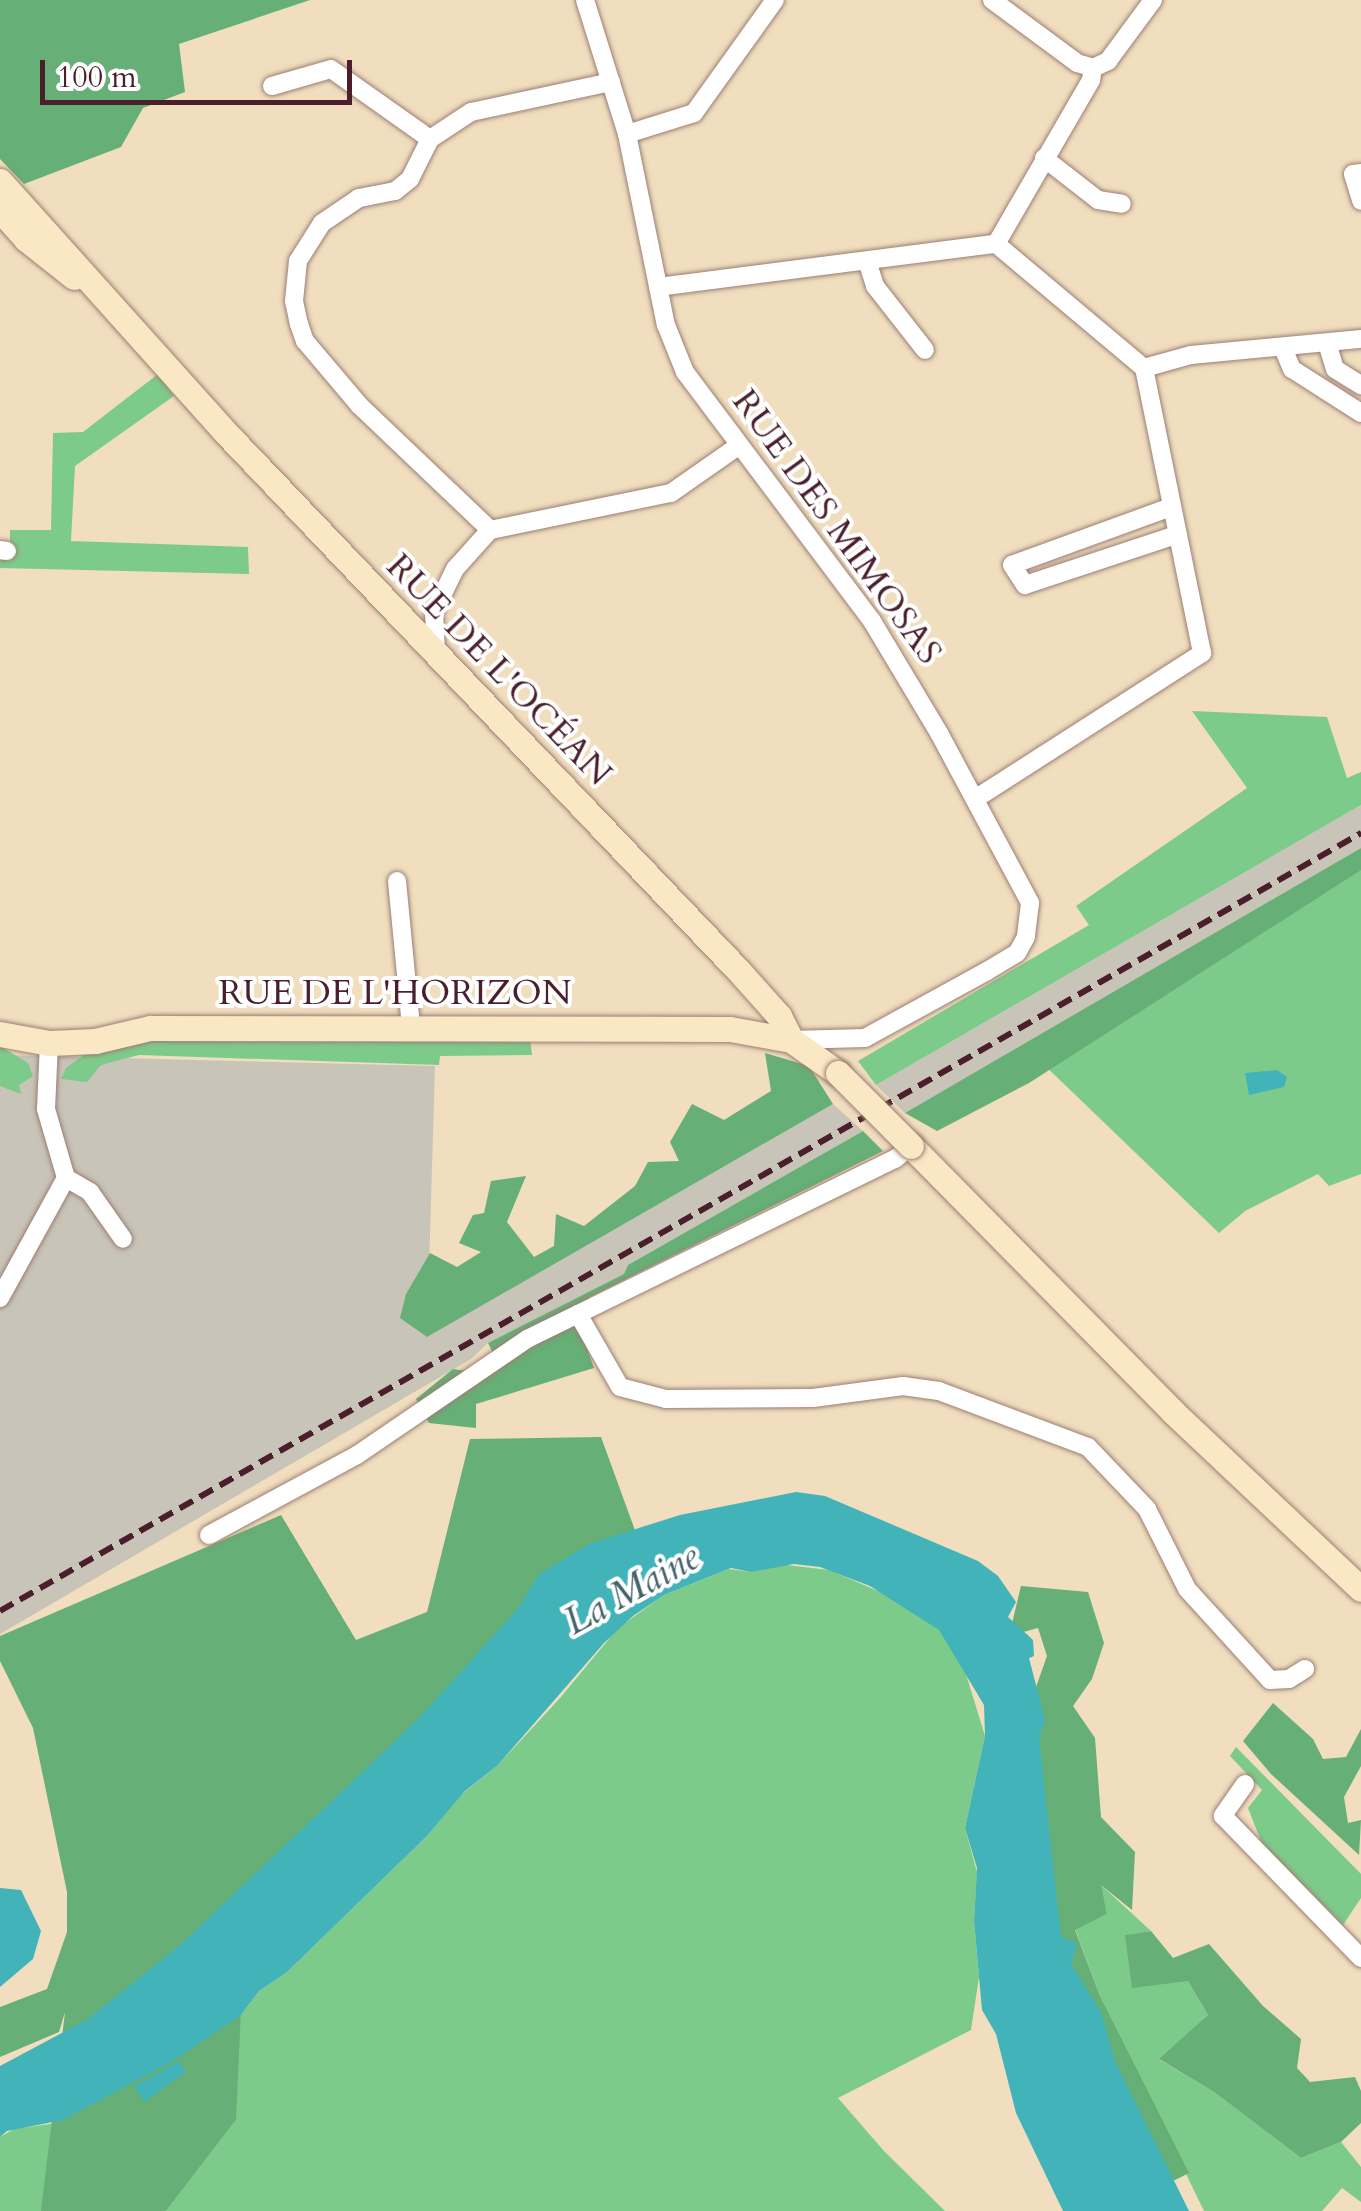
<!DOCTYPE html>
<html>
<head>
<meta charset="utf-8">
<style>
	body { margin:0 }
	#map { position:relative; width:1361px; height:2211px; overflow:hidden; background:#f0debe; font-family:Cardo,serif }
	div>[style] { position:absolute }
	.industrial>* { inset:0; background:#c8c4b8 }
	.green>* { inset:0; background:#7dcb8a }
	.forest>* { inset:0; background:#66af76 }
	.water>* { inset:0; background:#42b3b9 }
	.roads { filter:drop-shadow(0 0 2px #9d7e74) drop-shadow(0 0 2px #9d7e74) }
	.street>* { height:18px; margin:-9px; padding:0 9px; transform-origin:9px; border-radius:9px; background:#fff }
	.secondary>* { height:25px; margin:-12.5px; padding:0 12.5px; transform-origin:12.5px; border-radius:12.5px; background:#fae7c3 }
	.rail>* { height:6px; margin-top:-3px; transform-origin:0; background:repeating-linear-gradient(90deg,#4a1f2b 0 15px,transparent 0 23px) }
	.bridges { filter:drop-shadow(0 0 2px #9d7e74) drop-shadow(0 0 2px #9d7e74) }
	.secondary-bridge>* { height:25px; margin:-12.5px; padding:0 12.5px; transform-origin:12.5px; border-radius:12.5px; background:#fae7c3 }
	span { translate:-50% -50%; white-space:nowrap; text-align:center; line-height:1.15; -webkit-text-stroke:8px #fff; paint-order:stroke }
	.street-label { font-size:35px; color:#4a1f2b }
	.water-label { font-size:38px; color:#46626b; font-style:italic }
	.scale { position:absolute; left:40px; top:60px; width:312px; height:45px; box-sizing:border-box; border:5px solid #4a1f2b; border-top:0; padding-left:12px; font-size:30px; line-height:35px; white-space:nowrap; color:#4a1f2b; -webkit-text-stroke:8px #fff; paint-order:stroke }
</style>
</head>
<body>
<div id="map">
	<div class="industrial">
		<div style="clip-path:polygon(1361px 805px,1361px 848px,1138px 979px,905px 1113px,876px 1085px)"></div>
		<div style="clip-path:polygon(0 1055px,435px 1066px,427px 1336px,833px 1104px,863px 1131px,628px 1265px,624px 1274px,488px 1343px,471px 1359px,0 1634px)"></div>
	</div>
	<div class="green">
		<div style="clip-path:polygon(158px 374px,174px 396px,75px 466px,71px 541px,248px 547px,249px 574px,0 568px,0 560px,10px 560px,10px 530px,51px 530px,53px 433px,83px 432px)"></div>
		<div style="clip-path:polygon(1192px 711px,1327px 717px,1347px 778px,1361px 772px,1361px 805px,876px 1085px,858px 1061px,1089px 925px,1076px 906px,1247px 788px)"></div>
		<div style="clip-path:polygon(1361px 860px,1361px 1174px,1329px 1186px,1318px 1174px,1245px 1211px,1219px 1233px,1038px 1059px)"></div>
		<div style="clip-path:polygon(140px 1039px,530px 1039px,532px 1055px,440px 1056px,439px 1065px,139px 1055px,101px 1065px,87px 1082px,61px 1079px,66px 1068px,86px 1053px)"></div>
		<div style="clip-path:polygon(0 1046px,28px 1063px,33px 1076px,19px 1085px,21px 1094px,0 1086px)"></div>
		<div style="clip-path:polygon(778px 1564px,829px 1570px,892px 1597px,942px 1632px,965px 1671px,985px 1736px,965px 1828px,977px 1872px,974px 1921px,979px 1977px,971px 2030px,838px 2098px,884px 2151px,945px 2211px,166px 2211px,236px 2120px,179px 2061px,241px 2015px,259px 1991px,286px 1973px,427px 1836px,461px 1795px,498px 1765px,560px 1698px,618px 1628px,664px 1595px,729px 1569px,751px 1572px)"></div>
		<div style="clip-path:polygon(1236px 1747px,1361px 1874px,1361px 1898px,1343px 1925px,1262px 1844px,1248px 1808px,1262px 1790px,1230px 1756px)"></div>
		<div style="clip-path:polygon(1100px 1884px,1151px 1931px,1126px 1935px,1188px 1981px,1208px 2015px,1160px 2060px,1214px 2092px,1301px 2158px,1341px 2142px,1361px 2167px,1361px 2202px,1342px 2188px,1322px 2211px,1204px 2211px,1100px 1996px,1075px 1929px,1107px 1914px)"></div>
		<div style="clip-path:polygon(57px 2123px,44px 2211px,0 2211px,0 2137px,14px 2129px)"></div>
	</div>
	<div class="forest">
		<div style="clip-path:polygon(0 0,310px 0,179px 44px,185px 92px,143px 108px,121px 147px,24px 184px,0 159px)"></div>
		<div style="clip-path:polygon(1361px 848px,1361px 870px,1029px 1083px,937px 1131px,905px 1113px)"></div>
		<div style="clip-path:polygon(765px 1053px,809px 1066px,833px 1104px,427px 1337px,400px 1318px,406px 1294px,430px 1253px,457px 1267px,481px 1252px,459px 1243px,473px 1215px,484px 1213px,491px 1181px,526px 1176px,507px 1222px,534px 1257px,554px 1246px,556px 1214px,584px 1226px,635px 1186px,648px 1162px,679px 1161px,670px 1142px,692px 1104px,724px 1120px,771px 1091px)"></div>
		<div style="clip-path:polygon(863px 1131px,883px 1151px,590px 1297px,577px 1321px,594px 1368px,476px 1404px,476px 1428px,429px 1423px,416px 1399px,453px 1369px,487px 1374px,499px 1365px,488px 1343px,624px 1274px,628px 1265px)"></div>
		<div style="clip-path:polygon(601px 1437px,640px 1544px,245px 1921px,236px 2120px,166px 2211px,41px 2211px,65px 2012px,59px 2032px,0 2057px,0 2007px,47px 1989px,67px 1932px,67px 1892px,33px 1728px,0 1661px,0 1636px,281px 1515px,356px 1640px,427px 1612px,470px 1439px)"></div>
		<div style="clip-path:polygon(1021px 1586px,1088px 1592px,1104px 1643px,1092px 1679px,1073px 1706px,1095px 1738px,1101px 1817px,1135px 1852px,1132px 1910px,1101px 1885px,1107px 1914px,1075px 1930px,1100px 1996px,1189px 2173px,1157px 2189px,1050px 1961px,1030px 1704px,1047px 1656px,1038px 1628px,1009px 1636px)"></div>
		<div style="clip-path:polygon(1273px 1703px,1313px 1739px,1323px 1759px,1346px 1757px,1361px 1729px,1361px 1766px,1344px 1797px,1348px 1823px,1361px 1820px,1359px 1855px,1271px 1774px,1243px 1741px)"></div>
		<div style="clip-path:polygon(1151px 1931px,1173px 1958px,1209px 1944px,1263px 2006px,1301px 2039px,1297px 2068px,1310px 2082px,1355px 2077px,1361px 2091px,1361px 2123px,1341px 2142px,1301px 2158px,1214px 2092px,1159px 2059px,1208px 2015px,1188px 1981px,1132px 1988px,1125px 1935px)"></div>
	</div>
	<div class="water">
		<div style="clip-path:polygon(1277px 1070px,1287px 1077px,1284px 1087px,1249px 1095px,1245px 1073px)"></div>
		<div style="clip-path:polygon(796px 1492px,825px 1496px,978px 1561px,998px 1576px,1016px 1602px,1008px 1617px,1033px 1640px,1034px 1656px,1029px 1658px,1045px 1720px,1039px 1737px,1061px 1937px,1077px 1943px,1071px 1964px,1101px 2012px,1115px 2061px,1189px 2211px,1063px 2211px,1016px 2113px,996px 2034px,982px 2010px,974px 1921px,977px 1868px,965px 1828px,985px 1736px,984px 1705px,939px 1630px,870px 1586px,820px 1567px,794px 1564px,751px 1572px,731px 1568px,664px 1595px,633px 1616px,604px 1643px,498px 1765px,464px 1792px,427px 1836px,286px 1973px,259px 1991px,241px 2015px,173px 2061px,63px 2120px,7px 2131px,0 2137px,0 2066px,88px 2019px,180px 1945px,417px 1720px,519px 1607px,539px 1574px,589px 1544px,623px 1533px,680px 1515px)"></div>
		<div style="clip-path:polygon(0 1888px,21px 1890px,41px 1931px,33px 1959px,0 1987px)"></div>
		<div style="clip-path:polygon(179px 2061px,186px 2072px,144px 2102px,134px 2086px)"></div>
	</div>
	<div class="roads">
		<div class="street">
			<div style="left:585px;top:0;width:140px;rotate:72.6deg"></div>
			<div style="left:627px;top:134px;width:195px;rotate:78.5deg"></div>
			<div style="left:666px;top:325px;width:51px;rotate:68deg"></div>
			<div style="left:685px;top:372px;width:311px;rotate:53.1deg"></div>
			<div style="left:872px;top:621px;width:131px;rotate:59.1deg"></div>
			<div style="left:939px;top:733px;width:193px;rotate:61.8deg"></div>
			<div style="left:1030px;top:903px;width:34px;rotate:97deg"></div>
			<div style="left:1026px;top:937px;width:18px;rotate:119deg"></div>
			<div style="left:1017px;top:953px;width:35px;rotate:149deg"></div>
			<div style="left:987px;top:971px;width:139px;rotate:151.2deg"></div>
			<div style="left:865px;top:1038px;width:74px;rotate:178.5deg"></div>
			<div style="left:992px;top:0;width:106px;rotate:36.5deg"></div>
			<div style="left:1077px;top:63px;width:17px;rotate:17deg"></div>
			<div style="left:1093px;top:68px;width:17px;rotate:-25deg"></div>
			<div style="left:1108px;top:61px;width:76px;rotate:-53.6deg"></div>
			<div style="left:611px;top:82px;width:143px;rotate:167.9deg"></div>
			<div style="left:471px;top:112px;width:49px;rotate:146.6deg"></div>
			<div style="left:430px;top:139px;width:45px;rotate:116.6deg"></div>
			<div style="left:410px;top:179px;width:19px;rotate:141deg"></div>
			<div style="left:395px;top:191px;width:37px;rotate:169deg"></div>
			<div style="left:359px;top:198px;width:45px;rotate:146deg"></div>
			<div style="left:322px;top:223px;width:45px;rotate:122.3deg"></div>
			<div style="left:298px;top:261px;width:40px;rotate:95.7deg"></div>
			<div style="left:294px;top:301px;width:24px;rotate:78deg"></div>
			<div style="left:299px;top:324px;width:18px;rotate:71deg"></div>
			<div style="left:305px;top:341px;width:85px;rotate:49.8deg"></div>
			<div style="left:360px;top:406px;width:180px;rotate:43.6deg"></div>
			<div style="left:490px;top:530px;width:185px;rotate:-11.6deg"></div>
			<div style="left:671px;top:493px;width:82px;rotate:-35deg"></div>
			<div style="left:272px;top:86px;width:61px;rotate:-16.1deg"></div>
			<div style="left:331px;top:69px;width:121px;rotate:35.3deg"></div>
			<div style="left:627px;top:134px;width:70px;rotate:-17.4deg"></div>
			<div style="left:694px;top:113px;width:139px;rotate:-54.4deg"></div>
			<div style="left:1044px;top:158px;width:68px;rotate:37.9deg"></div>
			<div style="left:1098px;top:200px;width:24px;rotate:9deg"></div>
			<div style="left:1361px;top:173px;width:8px;rotate:173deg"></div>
			<div style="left:1353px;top:174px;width:28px;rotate:73deg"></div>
			<div style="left:996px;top:244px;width:190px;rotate:-59.9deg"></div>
			<div style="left:1091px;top:80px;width:12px;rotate:-81deg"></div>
			<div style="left:867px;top:261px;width:26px;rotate:72deg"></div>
			<div style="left:875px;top:286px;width:81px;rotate:52deg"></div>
			<div style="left:658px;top:287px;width:341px;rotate:-7.3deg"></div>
			<div style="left:1327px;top:343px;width:27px;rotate:73deg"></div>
			<div style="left:1335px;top:369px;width:31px;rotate:32deg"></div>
			<div style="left:1283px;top:348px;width:23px;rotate:67deg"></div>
			<div style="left:1292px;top:369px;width:82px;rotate:32.5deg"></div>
			<div style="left:1144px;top:368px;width:49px;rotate:-15.5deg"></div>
			<div style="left:1191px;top:355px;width:171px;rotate:-5.4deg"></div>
			<div style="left:1171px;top:507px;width:169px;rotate:160deg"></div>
			<div style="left:1012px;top:565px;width:24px;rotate:57deg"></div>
			<div style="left:1025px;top:585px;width:159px;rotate:-18.3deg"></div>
			<div style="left:0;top:550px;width:7px;rotate:8deg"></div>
			<div style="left:436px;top:654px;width:42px;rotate:-92.7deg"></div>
			<div style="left:434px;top:612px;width:48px;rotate:-64deg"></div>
			<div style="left:455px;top:569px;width:52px;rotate:-48.1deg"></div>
			<div style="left:975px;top:799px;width:270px;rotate:-32.7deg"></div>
			<div style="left:1202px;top:653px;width:291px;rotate:-101.5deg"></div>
			<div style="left:1144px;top:368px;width:193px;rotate:-140deg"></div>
			<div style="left:397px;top:881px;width:147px;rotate:84.5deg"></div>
			<div style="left:66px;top:1178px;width:28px;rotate:30deg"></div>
			<div style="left:90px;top:1192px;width:57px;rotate:54.9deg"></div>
			<div style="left:0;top:1298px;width:137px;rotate:-61.2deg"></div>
			<div style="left:66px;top:1178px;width:72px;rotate:-106.2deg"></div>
			<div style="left:46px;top:1109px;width:66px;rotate:-87.4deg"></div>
			<div style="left:578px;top:1314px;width:84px;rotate:60.1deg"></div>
			<div style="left:620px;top:1387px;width:48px;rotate:14.6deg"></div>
			<div style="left:666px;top:1399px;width:147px;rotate:-0.4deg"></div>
			<div style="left:813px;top:1398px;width:91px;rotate:-7.6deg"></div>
			<div style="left:903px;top:1386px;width:36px;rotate:8deg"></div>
			<div style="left:939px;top:1391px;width:159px;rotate:20.6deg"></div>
			<div style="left:1088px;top:1447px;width:86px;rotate:46.4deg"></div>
			<div style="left:1147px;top:1509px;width:89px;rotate:63.4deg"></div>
			<div style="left:1187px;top:1589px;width:123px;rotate:47.6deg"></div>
			<div style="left:1270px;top:1680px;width:19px;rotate:-3deg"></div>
			<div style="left:1289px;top:1679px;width:19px;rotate:-32deg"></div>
			<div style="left:209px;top:1535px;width:168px;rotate:-28.4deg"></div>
			<div style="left:357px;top:1455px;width:206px;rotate:-34.3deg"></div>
			<div style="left:527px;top:1339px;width:410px;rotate:-26.1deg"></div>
			<div style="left:895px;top:1159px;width:21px;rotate:-39deg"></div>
			<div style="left:1245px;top:1784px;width:39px;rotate:125deg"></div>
			<div style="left:1223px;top:1816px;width:198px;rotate:45.8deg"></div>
		</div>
		<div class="secondary">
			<div style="left:0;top:181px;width:338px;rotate:48.1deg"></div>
			<div style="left:226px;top:433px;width:742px;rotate:46.37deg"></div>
			<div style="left:738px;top:970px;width:62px;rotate:48.3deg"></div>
			<div style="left:779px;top:1016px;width:27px;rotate:63deg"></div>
			<div style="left:791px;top:1040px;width:57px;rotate:35.1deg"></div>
			<div style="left:0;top:210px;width:39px;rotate:48deg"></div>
			<div style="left:26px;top:239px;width:61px;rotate:38.4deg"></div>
			<div style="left:0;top:1034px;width:50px;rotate:10.4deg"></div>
			<div style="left:49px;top:1043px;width:46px;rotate:-2.5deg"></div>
			<div style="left:95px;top:1041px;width:57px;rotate:-13.3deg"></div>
			<div style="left:150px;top:1028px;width:580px;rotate:0.1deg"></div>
			<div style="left:730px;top:1029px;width:62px;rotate:10.2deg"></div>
			<div style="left:911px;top:1146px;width:373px;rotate:45.4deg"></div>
			<div style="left:1173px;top:1412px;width:258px;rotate:43.3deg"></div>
		</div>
	</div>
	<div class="rail">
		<div style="left:0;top:1611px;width:1568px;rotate:-29.75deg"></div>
	</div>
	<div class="bridges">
		<div class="secondary-bridge">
			<div style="left:838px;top:1073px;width:103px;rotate:45deg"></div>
		</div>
	</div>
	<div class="street-label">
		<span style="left:837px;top:527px;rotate:54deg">RUE DES MIMOSAS</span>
		<span style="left:499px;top:670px;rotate:46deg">RUE DE L'OCÉAN</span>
		<span style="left:395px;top:993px">RUE DE L'HORIZON</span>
	</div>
	<div class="water-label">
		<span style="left:632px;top:1590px;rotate:-29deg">La Maine</span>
	</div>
	<div class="scale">100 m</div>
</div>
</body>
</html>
